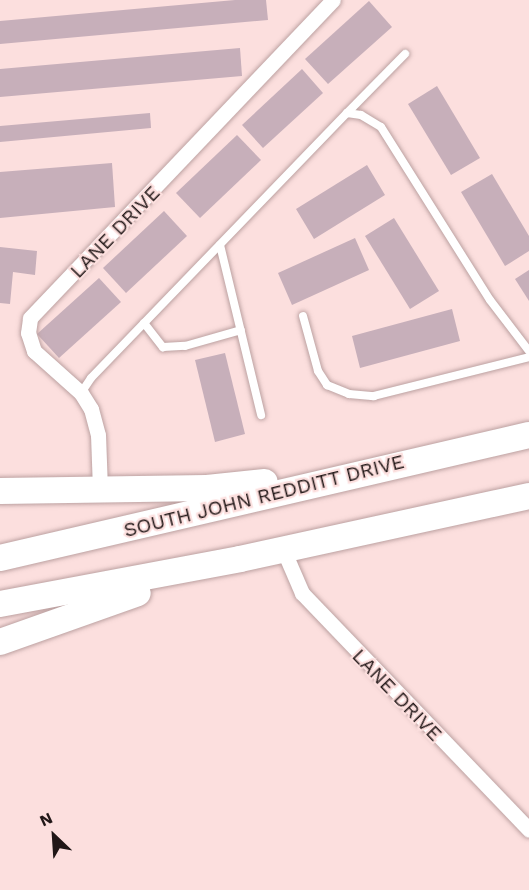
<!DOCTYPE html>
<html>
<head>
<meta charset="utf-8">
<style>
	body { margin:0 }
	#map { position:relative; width:529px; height:890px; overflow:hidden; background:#fcdfde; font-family:"Work Sans",sans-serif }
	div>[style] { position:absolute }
	.building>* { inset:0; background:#c7afba }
	.roads { filter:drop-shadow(0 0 2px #bca1a1) drop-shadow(0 0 2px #bca1a1) }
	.service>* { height:8px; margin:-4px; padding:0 4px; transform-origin:4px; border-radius:4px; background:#fff }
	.minor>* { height:15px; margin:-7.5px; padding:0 7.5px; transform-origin:7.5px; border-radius:7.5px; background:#fff }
	.trunk>* { height:26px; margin:-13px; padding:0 13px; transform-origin:13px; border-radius:13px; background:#fff }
	span { translate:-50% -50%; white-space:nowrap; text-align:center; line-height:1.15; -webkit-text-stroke:4.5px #fcdfde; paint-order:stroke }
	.street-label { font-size:20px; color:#211717 }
	.north { position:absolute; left:24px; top:806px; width:60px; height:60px; -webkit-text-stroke:4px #fcdfde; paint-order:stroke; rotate:335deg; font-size:16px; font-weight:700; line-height:24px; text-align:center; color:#211717 }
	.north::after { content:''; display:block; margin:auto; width:21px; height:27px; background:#211717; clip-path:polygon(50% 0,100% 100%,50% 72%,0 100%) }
</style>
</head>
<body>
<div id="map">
	<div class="building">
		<div style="clip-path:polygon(235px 0,266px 0,268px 20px,0 44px,0 21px)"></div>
		<div style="clip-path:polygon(369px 1px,392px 27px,328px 84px,305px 59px)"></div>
		<div style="clip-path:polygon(240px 48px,242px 76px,0 97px,0 69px)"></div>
		<div style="clip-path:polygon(302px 69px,323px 93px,263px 148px,242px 125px)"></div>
		<div style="clip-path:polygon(437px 86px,480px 158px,451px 175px,408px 104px)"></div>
		<div style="clip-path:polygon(150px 113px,151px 128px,0 142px,0 126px)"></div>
		<div style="clip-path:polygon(237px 135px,261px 160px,200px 218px,176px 193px)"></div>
		<div style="clip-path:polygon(112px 163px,115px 207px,0 218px,0 172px)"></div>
		<div style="clip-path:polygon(367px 165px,385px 195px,314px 239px,296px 209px)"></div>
		<div style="clip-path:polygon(492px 174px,529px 236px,529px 251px,505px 266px,461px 192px)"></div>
		<div style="clip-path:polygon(164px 211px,187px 236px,126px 293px,103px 268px)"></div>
		<div style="clip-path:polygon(394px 218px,439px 291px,410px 309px,365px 236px)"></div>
		<div style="clip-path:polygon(355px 238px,369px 270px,292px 305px,278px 273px)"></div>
		<div style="clip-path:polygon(0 247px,37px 251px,35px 275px,13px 272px,10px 304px,0 303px)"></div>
		<div style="clip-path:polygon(529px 270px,529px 301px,515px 279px)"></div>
		<div style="clip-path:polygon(99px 278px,121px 302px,59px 358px,37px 334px)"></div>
		<div style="clip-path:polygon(452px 309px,460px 341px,360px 368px,352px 336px)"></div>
		<div style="clip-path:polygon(225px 353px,245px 434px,215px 442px,195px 360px)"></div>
	</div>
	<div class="roads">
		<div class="service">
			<div style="left:347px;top:113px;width:83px;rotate:-45.5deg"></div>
			<div style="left:220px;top:245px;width:175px;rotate:76.4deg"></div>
			<div style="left:303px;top:316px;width:57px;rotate:74.7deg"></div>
			<div style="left:318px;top:371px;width:17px;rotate:57deg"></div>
			<div style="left:327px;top:385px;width:24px;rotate:22deg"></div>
			<div style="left:349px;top:394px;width:25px;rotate:5deg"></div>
			<div style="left:374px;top:396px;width:160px;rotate:-14.1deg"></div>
			<div style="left:144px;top:323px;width:31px;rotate:52deg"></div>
			<div style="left:163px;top:347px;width:22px;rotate:-3deg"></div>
			<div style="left:185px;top:346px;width:58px;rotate:-15.9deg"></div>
			<div style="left:81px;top:393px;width:18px;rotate:-56deg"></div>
			<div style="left:91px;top:378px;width:368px;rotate:-46deg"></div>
			<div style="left:347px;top:113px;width:14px;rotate:8deg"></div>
			<div style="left:361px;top:115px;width:23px;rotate:31deg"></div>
			<div style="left:381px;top:127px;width:204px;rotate:57.8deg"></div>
			<div style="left:490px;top:300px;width:64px;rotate:52.6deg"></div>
		</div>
		<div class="minor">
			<div style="left:100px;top:489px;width:54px;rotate:-92.1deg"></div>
			<div style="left:98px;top:435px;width:27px;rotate:-105deg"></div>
			<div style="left:91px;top:409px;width:19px;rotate:-122deg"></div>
			<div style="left:81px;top:393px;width:63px;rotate:-138.2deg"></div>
			<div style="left:34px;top:351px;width:19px;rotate:-108deg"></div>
			<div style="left:28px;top:333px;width:15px;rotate:-82deg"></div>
			<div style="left:30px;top:318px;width:439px;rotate:-46.4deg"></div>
			<div style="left:283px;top:549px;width:48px;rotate:66.6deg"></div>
			<div style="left:302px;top:593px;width:328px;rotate:46.2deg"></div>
		</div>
		<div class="trunk">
			<div style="left:0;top:491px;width:207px;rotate:-0.8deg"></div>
			<div style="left:207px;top:488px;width:58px;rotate:-5.9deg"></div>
			<div style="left:0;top:558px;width:543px;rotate:-13.09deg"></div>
			<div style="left:0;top:604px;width:244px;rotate:-10.6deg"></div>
			<div style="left:240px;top:559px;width:296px;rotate:-12.3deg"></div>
			<div style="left:0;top:642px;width:146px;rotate:-19.5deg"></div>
		</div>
	</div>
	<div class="street-label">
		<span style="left:115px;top:232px;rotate:-46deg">LANE DRIVE</span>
		<span style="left:264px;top:496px;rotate:-14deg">SOUTH JOHN REDDITT DRIVE</span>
		<span style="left:397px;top:695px;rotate:46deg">LANE DRIVE</span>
	</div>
	<div class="north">N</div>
</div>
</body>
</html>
